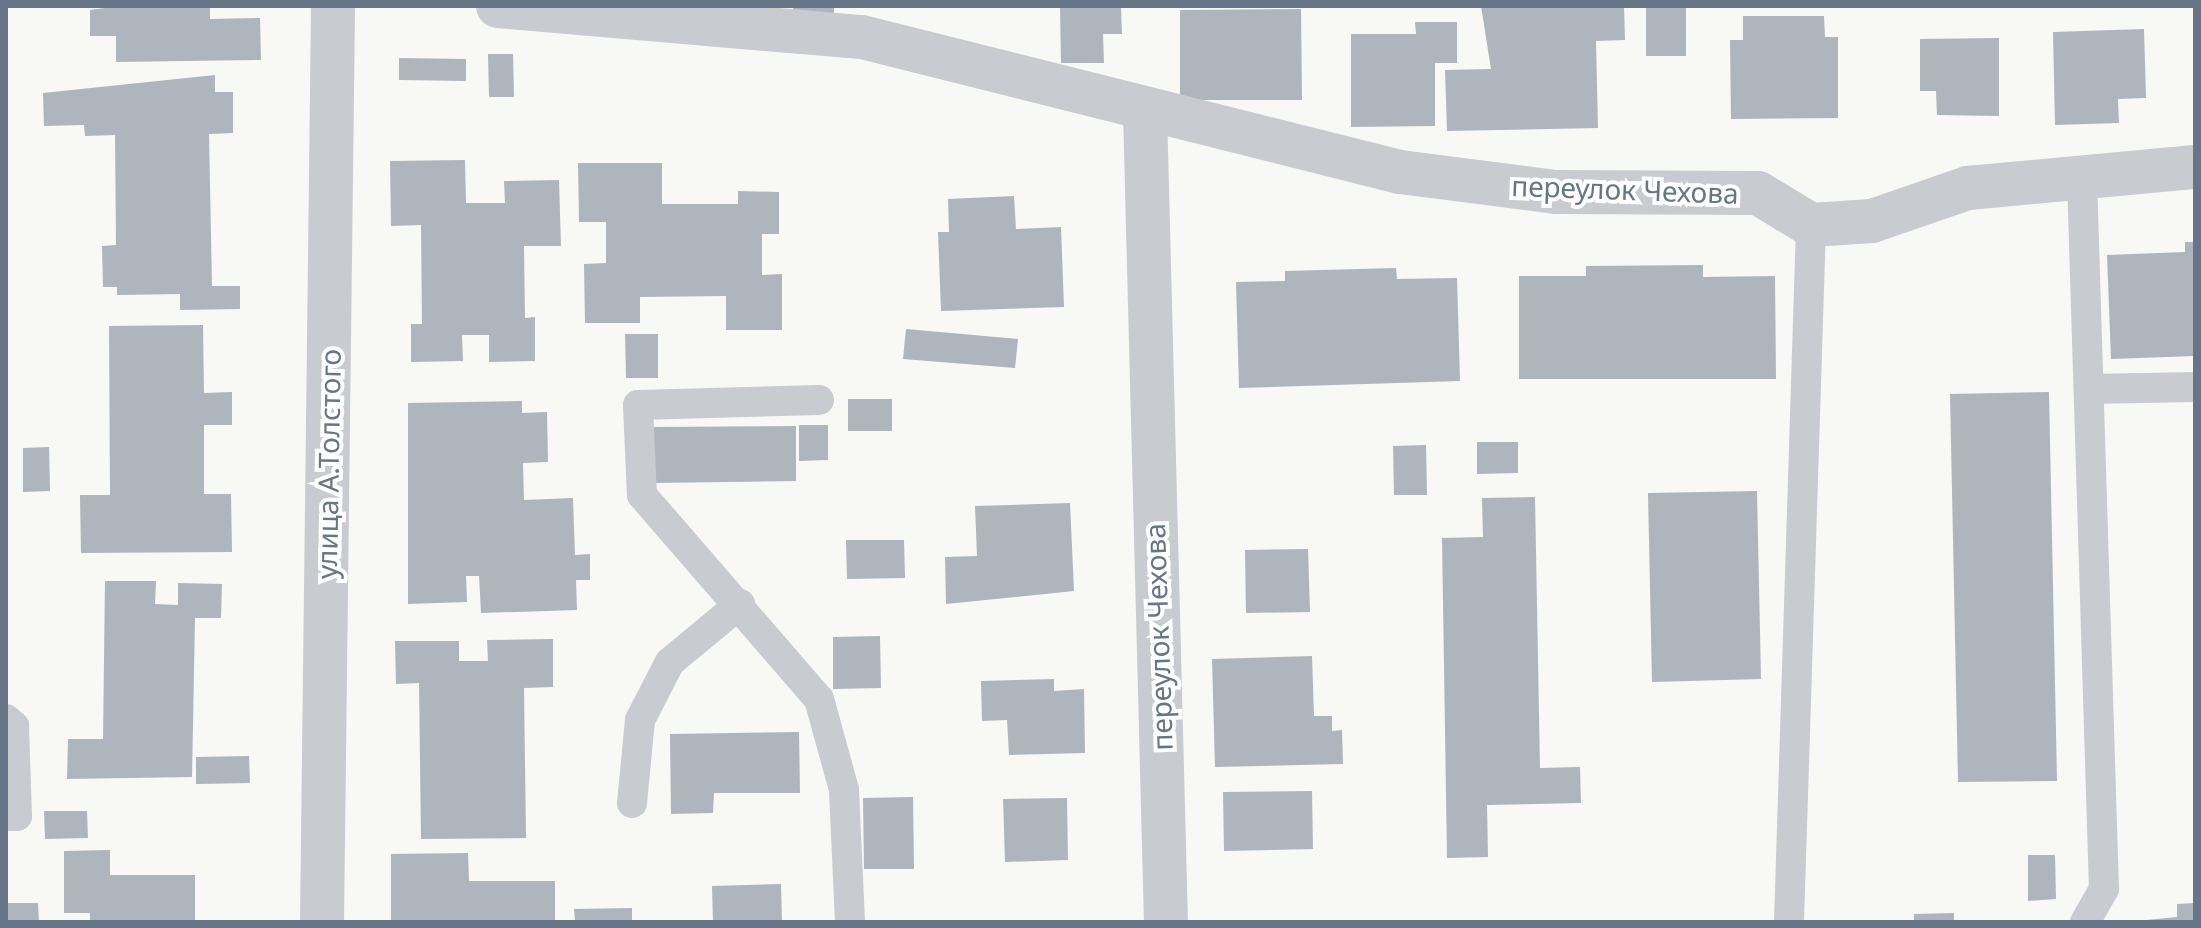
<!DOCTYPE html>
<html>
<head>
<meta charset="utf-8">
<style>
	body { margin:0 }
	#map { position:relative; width:2201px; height:928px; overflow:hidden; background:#f8f8f5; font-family:"Noto Sans",sans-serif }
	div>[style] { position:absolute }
	.building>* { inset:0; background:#aeb5bc }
	.lane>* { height:30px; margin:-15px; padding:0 15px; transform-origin:15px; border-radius:15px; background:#c8cbcf }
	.street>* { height:44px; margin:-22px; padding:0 22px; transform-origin:22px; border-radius:22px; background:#c8cbcf }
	span { translate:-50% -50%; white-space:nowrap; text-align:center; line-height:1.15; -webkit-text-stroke:8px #fff; paint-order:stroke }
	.street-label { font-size:28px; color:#667587 }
	.frame { position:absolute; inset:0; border:8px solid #667587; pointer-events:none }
</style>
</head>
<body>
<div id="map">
	<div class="building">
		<div style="clip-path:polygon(119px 6px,210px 6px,210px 19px,260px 18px,261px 60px,116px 62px,116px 36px,90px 36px,90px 10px)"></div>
		<div style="clip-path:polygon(793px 6px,834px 6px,834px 19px,793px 20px)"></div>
		<div style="clip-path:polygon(1060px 6px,1121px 8px,1122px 34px,1103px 34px,1104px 63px,1061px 63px)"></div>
		<div style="clip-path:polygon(1481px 6px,1624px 6px,1625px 40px,1596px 41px,1598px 128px,1447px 131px,1445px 70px,1491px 69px)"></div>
		<div style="clip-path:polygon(1646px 6px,1686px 6px,1686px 56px,1646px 56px)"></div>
		<div style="clip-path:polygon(1301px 9px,1302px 100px,1180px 100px,1180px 10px)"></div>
		<div style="clip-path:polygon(1743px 16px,1824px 16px,1825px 37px,1838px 37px,1838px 118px,1731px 119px,1730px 40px,1743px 40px)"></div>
		<div style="clip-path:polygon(1415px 22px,1457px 22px,1457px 63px,1435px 63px,1435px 126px,1351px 127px,1351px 34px,1416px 34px)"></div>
		<div style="clip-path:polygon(2144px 29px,2146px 98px,2118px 99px,2119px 123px,2055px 125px,2053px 32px)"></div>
		<div style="clip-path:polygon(1999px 38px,1999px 116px,1937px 115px,1936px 91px,1920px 91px,1920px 39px)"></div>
		<div style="clip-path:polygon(488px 54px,513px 54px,514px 97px,489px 97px)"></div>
		<div style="clip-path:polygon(399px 58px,466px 59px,466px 81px,399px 80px)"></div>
		<div style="clip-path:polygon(215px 75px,215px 92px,233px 92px,233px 133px,209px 134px,212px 286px,240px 286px,240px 309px,180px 310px,180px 294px,117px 295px,117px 287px,103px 287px,102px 246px,116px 245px,115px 135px,85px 136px,84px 125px,44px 126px,43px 93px)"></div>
		<div style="clip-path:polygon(465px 160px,466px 203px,505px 203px,504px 181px,559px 180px,561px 246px,524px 246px,525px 318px,535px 317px,535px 361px,489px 362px,489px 335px,462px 335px,463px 361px,411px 362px,411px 324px,422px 324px,421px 225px,391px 226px,390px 161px)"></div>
		<div style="clip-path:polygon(578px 163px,662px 163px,662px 204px,738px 204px,738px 191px,779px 192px,779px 234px,762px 234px,762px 275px,782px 274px,782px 330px,726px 330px,726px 296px,640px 297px,640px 323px,585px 323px,584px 264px,606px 263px,606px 222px,579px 222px)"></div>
		<div style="clip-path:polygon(1014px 196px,1016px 229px,1061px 227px,1064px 307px,941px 311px,938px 232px,949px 232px,948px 199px)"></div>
		<div style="clip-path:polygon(2185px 242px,2195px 242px,2195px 356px,2111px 359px,2107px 255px,2185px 252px)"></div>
		<div style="clip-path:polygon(1703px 265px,1703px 277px,1775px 276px,1776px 379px,1519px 379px,1519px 276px,1586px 276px,1586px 266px)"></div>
		<div style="clip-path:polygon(1396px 268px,1397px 279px,1457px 278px,1460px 381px,1239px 388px,1236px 282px,1285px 281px,1285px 271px)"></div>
		<div style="clip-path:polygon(203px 325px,204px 393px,232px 392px,232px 425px,204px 425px,204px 494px,231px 494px,232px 552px,81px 553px,80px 495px,110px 495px,109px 326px)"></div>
		<div style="clip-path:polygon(906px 329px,1018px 339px,1015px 368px,903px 359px)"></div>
		<div style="clip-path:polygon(625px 334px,658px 334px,658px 378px,626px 378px)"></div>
		<div style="clip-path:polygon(2049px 392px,2057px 781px,1958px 782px,1950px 394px)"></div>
		<div style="clip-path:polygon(848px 399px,892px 399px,892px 431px,848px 431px)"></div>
		<div style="clip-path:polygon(522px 401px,522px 413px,547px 412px,548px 462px,523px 463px,524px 500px,573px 498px,575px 555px,590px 554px,590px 580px,576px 580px,577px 610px,481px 613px,479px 576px,466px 576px,467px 602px,408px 604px,408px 403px)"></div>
		<div style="clip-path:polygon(799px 425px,828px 425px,828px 460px,799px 461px)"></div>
		<div style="clip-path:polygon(796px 426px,796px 481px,650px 483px,650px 427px)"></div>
		<div style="clip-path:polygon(1477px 442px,1518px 442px,1518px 473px,1477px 474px)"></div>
		<div style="clip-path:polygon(1426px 445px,1427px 495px,1394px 495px,1393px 446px)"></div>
		<div style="clip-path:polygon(49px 447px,50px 491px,23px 492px,23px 448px)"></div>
		<div style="clip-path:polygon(1757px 491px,1761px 679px,1652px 682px,1648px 493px)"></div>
		<div style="clip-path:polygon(1535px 497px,1540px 768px,1580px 767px,1581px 803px,1487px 805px,1488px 857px,1447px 858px,1442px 538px,1483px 537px,1482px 498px)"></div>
		<div style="clip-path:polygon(1070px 503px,1074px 591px,946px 604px,945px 557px,977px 556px,975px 506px)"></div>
		<div style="clip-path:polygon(846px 540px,904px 540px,905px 578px,847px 579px)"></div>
		<div style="clip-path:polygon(1308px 549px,1310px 612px,1246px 613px,1245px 550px)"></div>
		<div style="clip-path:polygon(105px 581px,156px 581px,155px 604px,178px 605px,178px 583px,222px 584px,221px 618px,195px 618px,192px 777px,67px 779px,68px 739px,103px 739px)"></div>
		<div style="clip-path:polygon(880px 636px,881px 688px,833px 689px,833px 637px)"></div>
		<div style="clip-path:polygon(553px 639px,553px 687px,524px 688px,526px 838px,421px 839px,419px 683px,396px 684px,395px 641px,459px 641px,459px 661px,488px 661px,487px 640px)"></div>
		<div style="clip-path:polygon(1312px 656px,1314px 716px,1332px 716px,1332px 731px,1342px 730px,1343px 764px,1215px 767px,1212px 659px)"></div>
		<div style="clip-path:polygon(1054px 679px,1054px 691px,1084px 689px,1085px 753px,1009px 755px,1007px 720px,982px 721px,981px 681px)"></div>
		<div style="clip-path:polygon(799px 732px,800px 793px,714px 793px,713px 813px,671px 814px,670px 734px)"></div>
		<div style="clip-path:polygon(249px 756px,250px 783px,196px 784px,196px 757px)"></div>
		<div style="clip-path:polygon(1312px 791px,1313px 849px,1224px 851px,1223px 792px)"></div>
		<div style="clip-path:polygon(913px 797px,914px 869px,864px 869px,863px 798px)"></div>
		<div style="clip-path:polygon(1067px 798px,1068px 860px,1005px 862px,1003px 799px)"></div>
		<div style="clip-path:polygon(44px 811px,87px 811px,88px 838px,45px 839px)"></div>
		<div style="clip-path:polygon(110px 850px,110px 875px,195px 875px,195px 922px,90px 922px,90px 913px,64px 913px,64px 851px)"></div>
		<div style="clip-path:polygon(468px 853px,469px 881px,555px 881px,555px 922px,391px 922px,391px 854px)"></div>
		<div style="clip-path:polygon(2028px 855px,2055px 855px,2056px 899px,2028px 901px)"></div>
		<div style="clip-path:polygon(781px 884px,782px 922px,713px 922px,712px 886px)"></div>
		<div style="clip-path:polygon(6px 903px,38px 903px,39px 922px,6px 922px)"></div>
		<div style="clip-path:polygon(2195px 903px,2195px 922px,2126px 922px,2177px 917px,2177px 904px)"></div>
		<div style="clip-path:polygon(632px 908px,632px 922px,575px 922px,574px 909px)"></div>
		<div style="clip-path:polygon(1954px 913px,1954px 922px,1914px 922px,1914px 914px)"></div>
	</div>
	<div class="lane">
		<div style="left:2082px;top:178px;width:711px;rotate:88.23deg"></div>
		<div style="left:2104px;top:889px;width:38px;rotate:120deg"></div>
		<div style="left:2089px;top:389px;width:106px;rotate:-1.1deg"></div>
		<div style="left:819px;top:400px;width:181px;rotate:178.4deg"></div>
		<div style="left:638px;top:405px;width:90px;rotate:87.5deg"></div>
		<div style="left:642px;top:495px;width:270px;rotate:49.1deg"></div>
		<div style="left:819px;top:699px;width:94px;rotate:74.6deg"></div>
		<div style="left:844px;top:790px;width:132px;rotate:87.4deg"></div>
		<div style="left:6px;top:719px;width:11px;rotate:41deg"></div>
		<div style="left:14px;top:726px;width:90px;rotate:88.1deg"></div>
		<div style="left:17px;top:816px;width:11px;rotate:180deg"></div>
		<div style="left:632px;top:803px;width:83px;rotate:-84.5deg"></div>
		<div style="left:640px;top:720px;width:65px;rotate:-62.7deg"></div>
		<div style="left:670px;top:662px;width:91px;rotate:-39.6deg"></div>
		<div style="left:1789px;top:922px;width:697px;rotate:-88.19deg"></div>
	</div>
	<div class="street">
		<div style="left:498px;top:6px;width:365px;rotate:4.9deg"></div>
		<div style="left:862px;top:37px;width:555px;rotate:14.09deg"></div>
		<div style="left:1400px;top:172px;width:157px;rotate:7.3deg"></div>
		<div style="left:1556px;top:192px;width:202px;rotate:0.3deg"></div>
		<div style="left:1758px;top:193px;width:62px;rotate:31.1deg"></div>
		<div style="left:1811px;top:225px;width:61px;rotate:-3.8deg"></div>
		<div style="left:1872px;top:221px;width:102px;rotate:-19deg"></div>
		<div style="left:1968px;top:188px;width:228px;rotate:-5.3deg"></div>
		<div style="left:1145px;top:111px;width:811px;rotate:88.52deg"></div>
		<div style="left:322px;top:922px;width:916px;rotate:-89.31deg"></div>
	</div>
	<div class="street-label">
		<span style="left:1625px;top:189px;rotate:2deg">переулок Чехова</span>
		<span style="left:328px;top:464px;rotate:-89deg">улица А.Толстого</span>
		<span style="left:1158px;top:637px;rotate:-92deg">переулок Чехова</span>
	</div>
	<div class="frame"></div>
</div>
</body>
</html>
